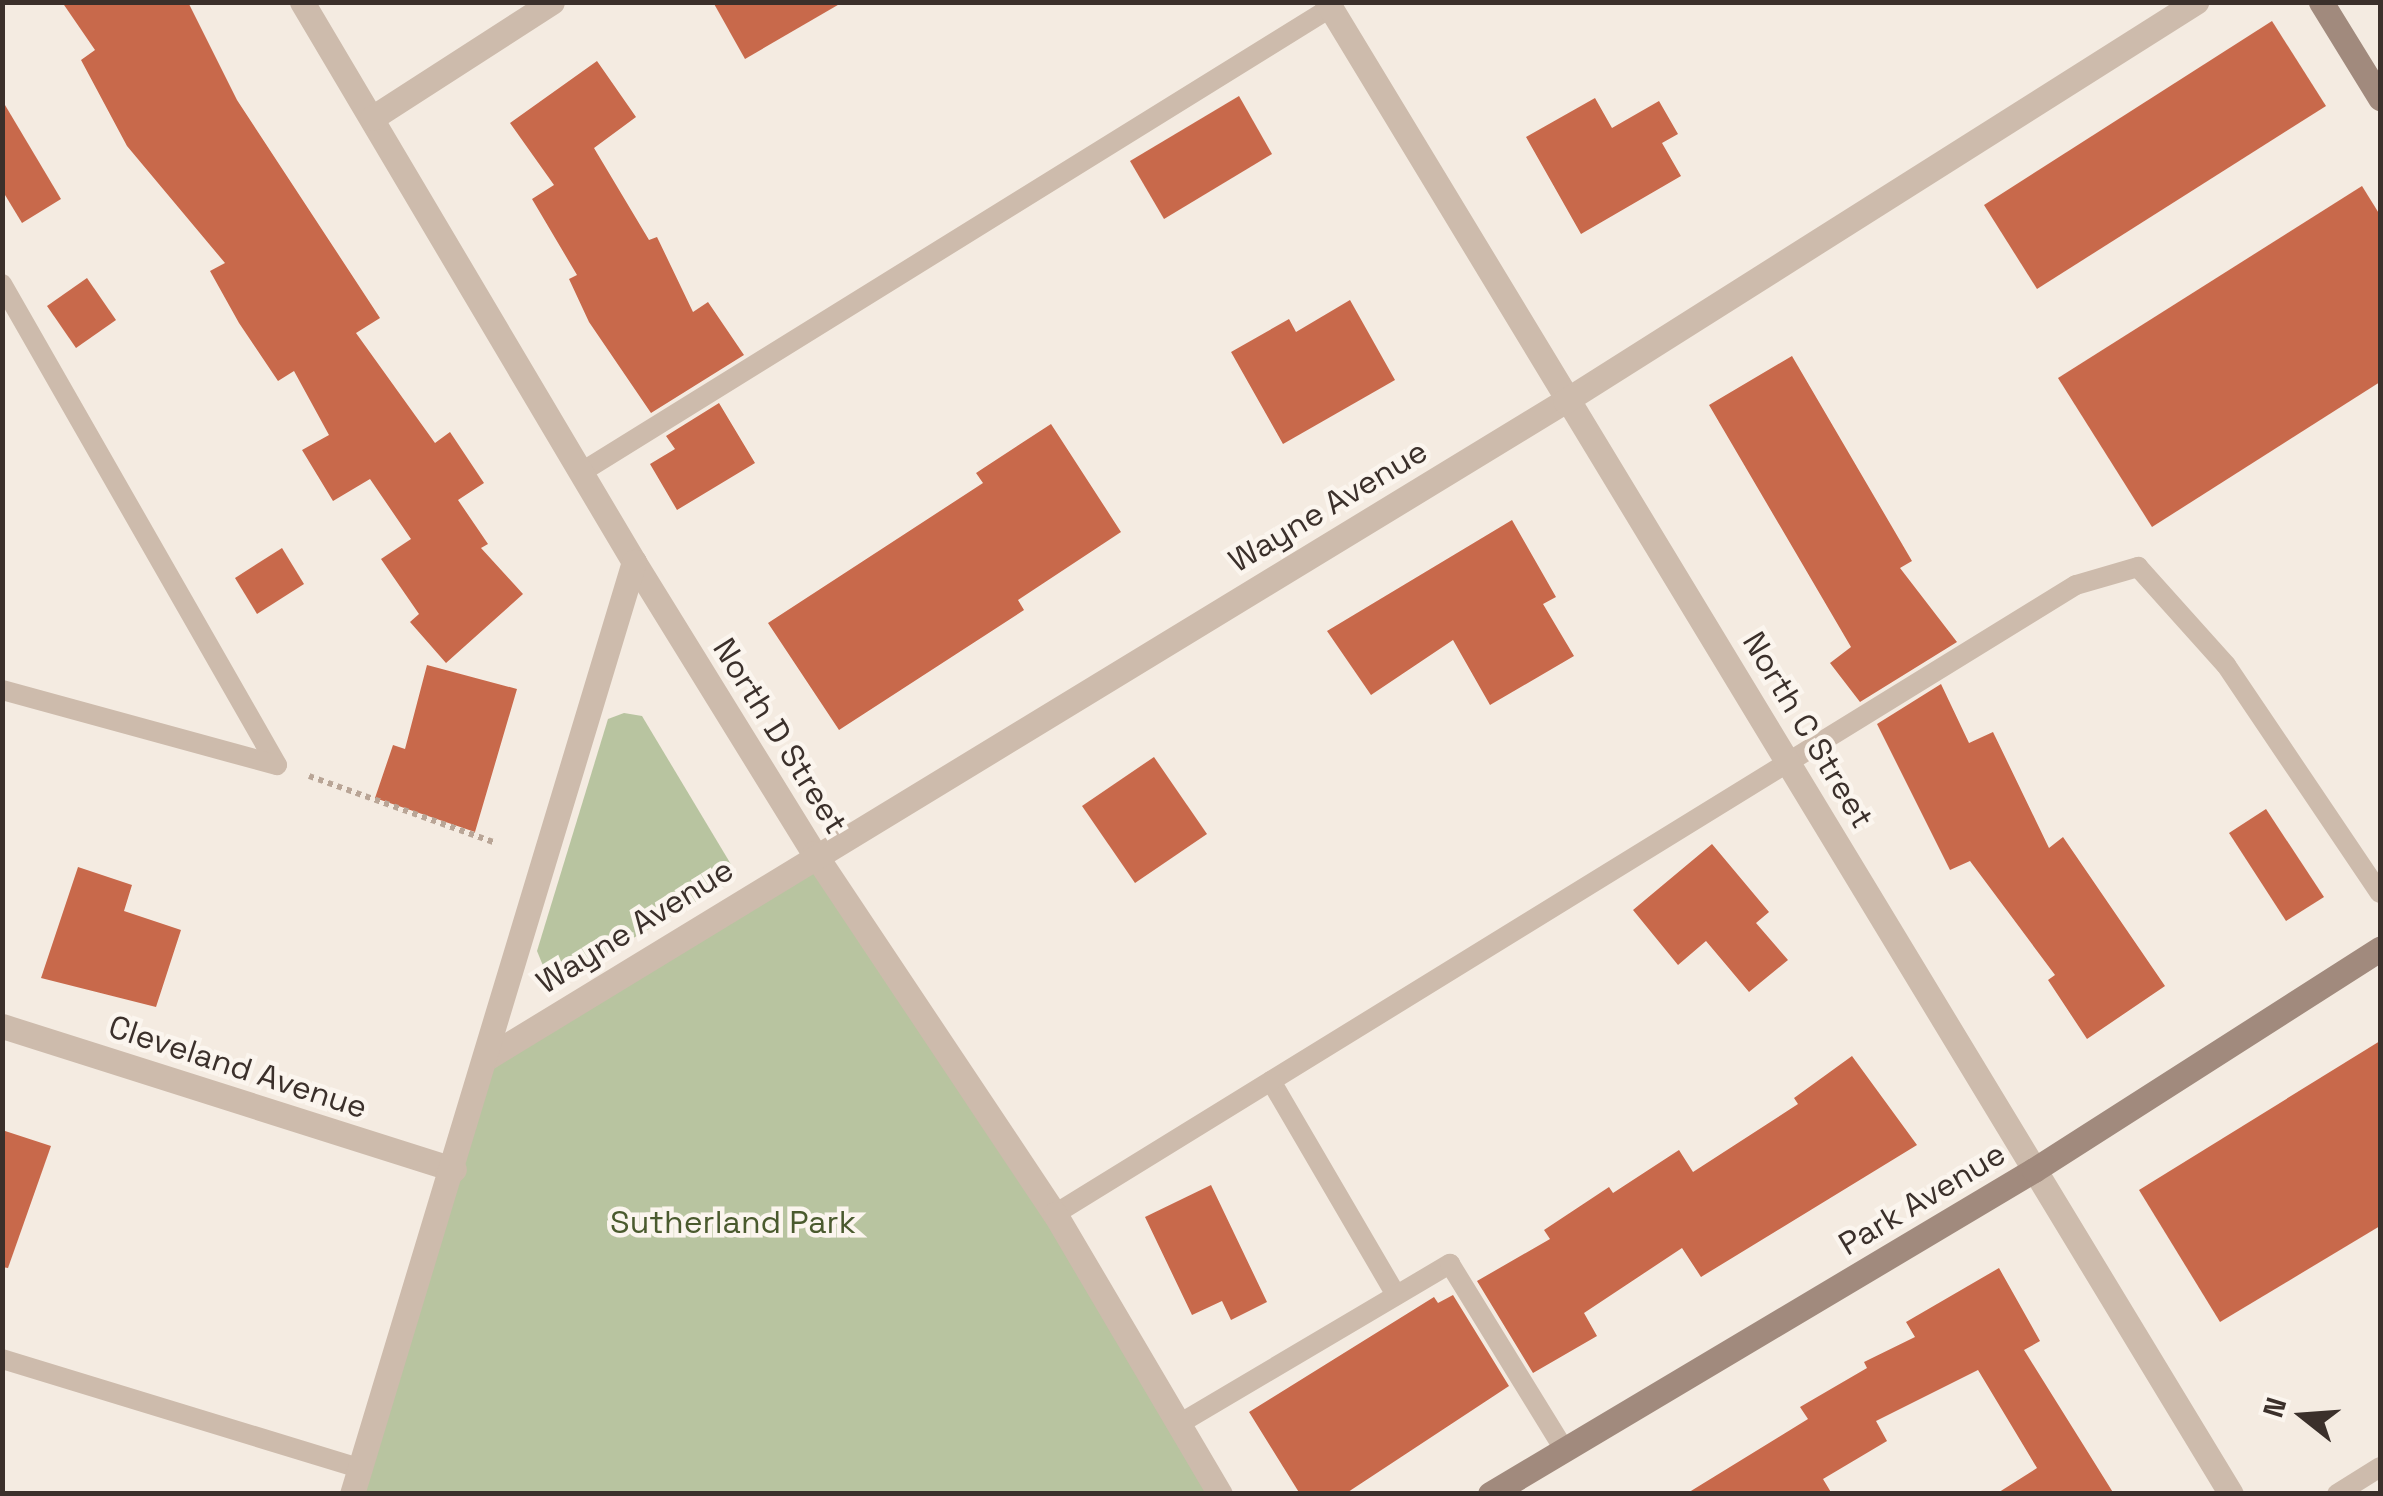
<!DOCTYPE html>
<html>
<head>
<meta charset="utf-8">
<style>
	body { margin:0 }
	#map { position:relative; width:2383px; height:1496px; overflow:hidden; background:#f4ebe1; font-family:"Space Grotesk",sans-serif }
	div>[style] { position:absolute }
	.green>* { inset:0; background:#b8c4a0 }
	.building>* { inset:0; background:#c8694b }
	.path>* { height:6px; margin-top:-3px; transform-origin:0; background:repeating-linear-gradient(90deg,#b9a596 0 5px,transparent 0 10px) }
	.service>* { height:20px; margin:-10px; padding:0 10px; transform-origin:10px; border-radius:10px; background:#cdbbac }
	.minor>* { height:25px; margin:-12.5px; padding:0 12.5px; transform-origin:12.5px; border-radius:12.5px; background:#cdbbac }
	.secondary>* { height:25px; margin:-12.5px; padding:0 12.5px; transform-origin:12.5px; border-radius:12.5px; background:#a18a7d }
	span { translate:-50% -50%; white-space:nowrap; text-align:center; line-height:1.15; -webkit-text-stroke:9px #fbf5ee; paint-order:stroke }
	.street-label { font-size:32px; color:#3b302b }
	.park-label { font-size:32px; color:#4a5a2e }
	.frame { position:absolute; inset:0; border:5px solid #3b302b; pointer-events:none }
	.north { position:absolute; left:2253px; top:1366px; width:100px; height:100px; -webkit-text-stroke:8px #fbf5ee; paint-order:stroke; rotate:287deg; font-size:28px; font-weight:700; line-height:40px; text-align:center; color:#3b302b }
	.north::after { content:''; display:block; margin:auto; width:35px; height:45px; background:#3b302b; clip-path:polygon(50% 0,100% 100%,50% 72%,0 100%) }
</style>
</head>
<body>
<div id="map">
	<div class="green">
		<div style="clip-path:polygon(624px 713px,642px 716px,735px 871px,729px 883px,569px 975px,546px 973px,537px 951px,608px 719px)"></div>
		<div style="clip-path:polygon(814px 853px,1220px 1494px,352px 1494px,488px 1057px)"></div>
	</div>
	<div class="building">
		<div style="clip-path:polygon(62px 2px,188px 2px,237px 100px,380px 318px,356px 333px,435px 443px,450px 432px,484px 483px,458px 500px,488px 544px,481px 548px,523px 594px,446px 663px,410px 622px,419px 614px,381px 559px,411px 539px,370px 479px,333px 501px,302px 450px,329px 435px,294px 371px,278px 381px,239px 323px,210px 271px,225px 263px,127px 146px,81px 60px,95px 50px)"></div>
		<div style="clip-path:polygon(713px 2px,843px 2px,745px 59px)"></div>
		<div style="clip-path:polygon(2272px 21px,2326px 106px,2037px 289px,1984px 205px)"></div>
		<div style="clip-path:polygon(597px 61px,636px 117px,594px 148px,649px 240px,657px 237px,693px 312px,708px 302px,744px 355px,651px 413px,589px 322px,569px 279px,577px 275px,532px 199px,554px 185px,510px 123px)"></div>
		<div style="clip-path:polygon(1239px 96px,1272px 154px,1164px 219px,1130px 161px)"></div>
		<div style="clip-path:polygon(1595px 98px,1612px 128px,1659px 101px,1678px 134px,1662px 143px,1681px 176px,1581px 234px,1526px 137px)"></div>
		<div style="clip-path:polygon(2px 100px,61px 199px,22px 223px,2px 190px)"></div>
		<div style="clip-path:polygon(2362px 186px,2380px 215px,2380px 382px,2152px 527px,2058px 378px)"></div>
		<div style="clip-path:polygon(87px 278px,116px 320px,76px 348px,47px 306px)"></div>
		<div style="clip-path:polygon(1350px 300px,1395px 380px,1283px 444px,1231px 352px,1289px 319px,1296px 332px)"></div>
		<div style="clip-path:polygon(1792px 356px,1912px 561px,1900px 568px,1957px 642px,1860px 702px,1830px 663px,1851px 647px,1709px 405px)"></div>
		<div style="clip-path:polygon(719px 403px,755px 463px,677px 510px,650px 464px,675px 449px,666px 436px)"></div>
		<div style="clip-path:polygon(1051px 424px,1121px 532px,1018px 600px,1024px 610px,839px 730px,768px 623px,983px 483px,976px 473px)"></div>
		<div style="clip-path:polygon(1512px 520px,1556px 597px,1543px 604px,1574px 656px,1490px 705px,1453px 640px,1371px 695px,1327px 631px)"></div>
		<div style="clip-path:polygon(282px 548px,304px 584px,257px 614px,235px 578px)"></div>
		<div style="clip-path:polygon(427px 665px,517px 689px,475px 832px,375px 798px,393px 745px,405px 749px)"></div>
		<div style="clip-path:polygon(1941px 684px,1969px 743px,1993px 732px,2049px 848px,2063px 837px,2165px 986px,2087px 1039px,2048px 980px,2055px 975px,1970px 861px,1950px 870px,1877px 724px)"></div>
		<div style="clip-path:polygon(1154px 757px,1207px 834px,1135px 883px,1082px 806px)"></div>
		<div style="clip-path:polygon(2266px 809px,2324px 897px,2286px 921px,2229px 833px)"></div>
		<div style="clip-path:polygon(1712px 844px,1769px 912px,1756px 923px,1788px 960px,1749px 992px,1706px 941px,1678px 965px,1633px 910px)"></div>
		<div style="clip-path:polygon(78px 867px,132px 885px,124px 911px,181px 930px,156px 1007px,41px 978px)"></div>
		<div style="clip-path:polygon(2380px 1041px,2380px 1226px,2220px 1322px,2139px 1190px)"></div>
		<div style="clip-path:polygon(1852px 1056px,1917px 1145px,1701px 1277px,1682px 1248px,1584px 1313px,1597px 1336px,1533px 1373px,1477px 1281px,1550px 1239px,1544px 1230px,1609px 1187px,1613px 1193px,1679px 1150px,1693px 1172px,1798px 1104px,1794px 1098px)"></div>
		<div style="clip-path:polygon(2px 1130px,51px 1146px,8px 1268px,2px 1267px)"></div>
		<div style="clip-path:polygon(1211px 1185px,1267px 1302px,1231px 1320px,1222px 1301px,1192px 1315px,1145px 1217px)"></div>
		<div style="clip-path:polygon(1999px 1268px,2040px 1341px,2024px 1350px,2114px 1494px,1996px 1494px,2037px 1468px,1978px 1370px,1876px 1421px,1887px 1441px,1823px 1479px,1832px 1494px,1686px 1494px,1808px 1419px,1800px 1407px,1867px 1368px,1864px 1362px,1915px 1337px,1906px 1322px)"></div>
		<div style="clip-path:polygon(1453px 1295px,1509px 1386px,1345px 1494px,1300px 1494px,1249px 1412px,1434px 1297px,1438px 1303px)"></div>
	</div>
	<div class="path">
		<div style="left:309px;top:776px;width:199px;rotate:19.7deg"></div>
	</div>
	<div class="service">
		<div style="left:2px;top:284px;width:554px;rotate:60.24deg"></div>
		<div style="left:585px;top:470px;width:877px;rotate:-31.8deg"></div>
		<div style="left:2px;top:690px;width:285px;rotate:15.3deg"></div>
		<div style="left:1271px;top:1081px;width:248px;rotate:59.7deg"></div>
		<div style="left:1055px;top:1214px;width:1199px;rotate:-31.64deg"></div>
		<div style="left:2076px;top:585px;width:65px;rotate:-16.2deg"></div>
		<div style="left:2138px;top:567px;width:132px;rotate:48.1deg"></div>
		<div style="left:2226px;top:665px;width:275px;rotate:56deg"></div>
		<div style="left:2px;top:1359px;width:373px;rotate:17deg"></div>
		<div style="left:1179px;top:1424px;width:315px;rotate:-30.6deg"></div>
		<div style="left:1450px;top:1264px;width:217px;rotate:58.4deg"></div>
		<div style="left:2337px;top:1494px;width:51px;rotate:-32.1deg"></div>
	</div>
	<div class="minor">
		<div style="left:302px;top:2px;width:651px;rotate:59.34deg"></div>
		<div style="left:634px;top:562px;width:342px;rotate:58.3deg"></div>
		<div style="left:814px;top:853px;width:434px;rotate:56.3deg"></div>
		<div style="left:1055px;top:1214px;width:325px;rotate:59.5deg"></div>
		<div style="left:1327px;top:2px;width:1744px;rotate:58.79deg"></div>
		<div style="left:372px;top:118px;width:214px;rotate:-32.8deg"></div>
		<div style="left:2px;top:1026px;width:474px;rotate:17.6deg"></div>
		<div style="left:488px;top:1057px;width:1261px;rotate:-31.35deg"></div>
		<div style="left:1565px;top:401px;width:747px;rotate:-32.31deg"></div>
		<div style="left:352px;top:1494px;width:974px;rotate:-73.17deg"></div>
	</div>
	<div class="secondary">
		<div style="left:2321px;top:2px;width:113px;rotate:58.4deg"></div>
		<div style="left:1490px;top:1494px;width:633px;rotate:-30.78deg"></div>
		<div style="left:2034px;top:1170px;width:411px;rotate:-32.6deg"></div>
	</div>
	<div class="street-label">
		<span style="left:1328px;top:506px;rotate:-31deg">Wayne Avenue</span>
		<span style="left:1808px;top:730px;rotate:59deg">North C Street</span>
		<span style="left:780px;top:736px;rotate:58deg">North D Street</span>
		<span style="left:635px;top:926px;rotate:-32deg">Wayne Avenue</span>
		<span style="left:238px;top:1067px;rotate:18deg">Cleveland Avenue</span>
		<span style="left:1922px;top:1199px;rotate:-31deg">Park Avenue</span>
	</div>
	<div class="park-label">
		<span style="left:733px;top:1222px">Sutherland Park</span>
	</div>
	<div class="frame"></div>
	<div class="north">N</div>
</div>
</body>
</html>
